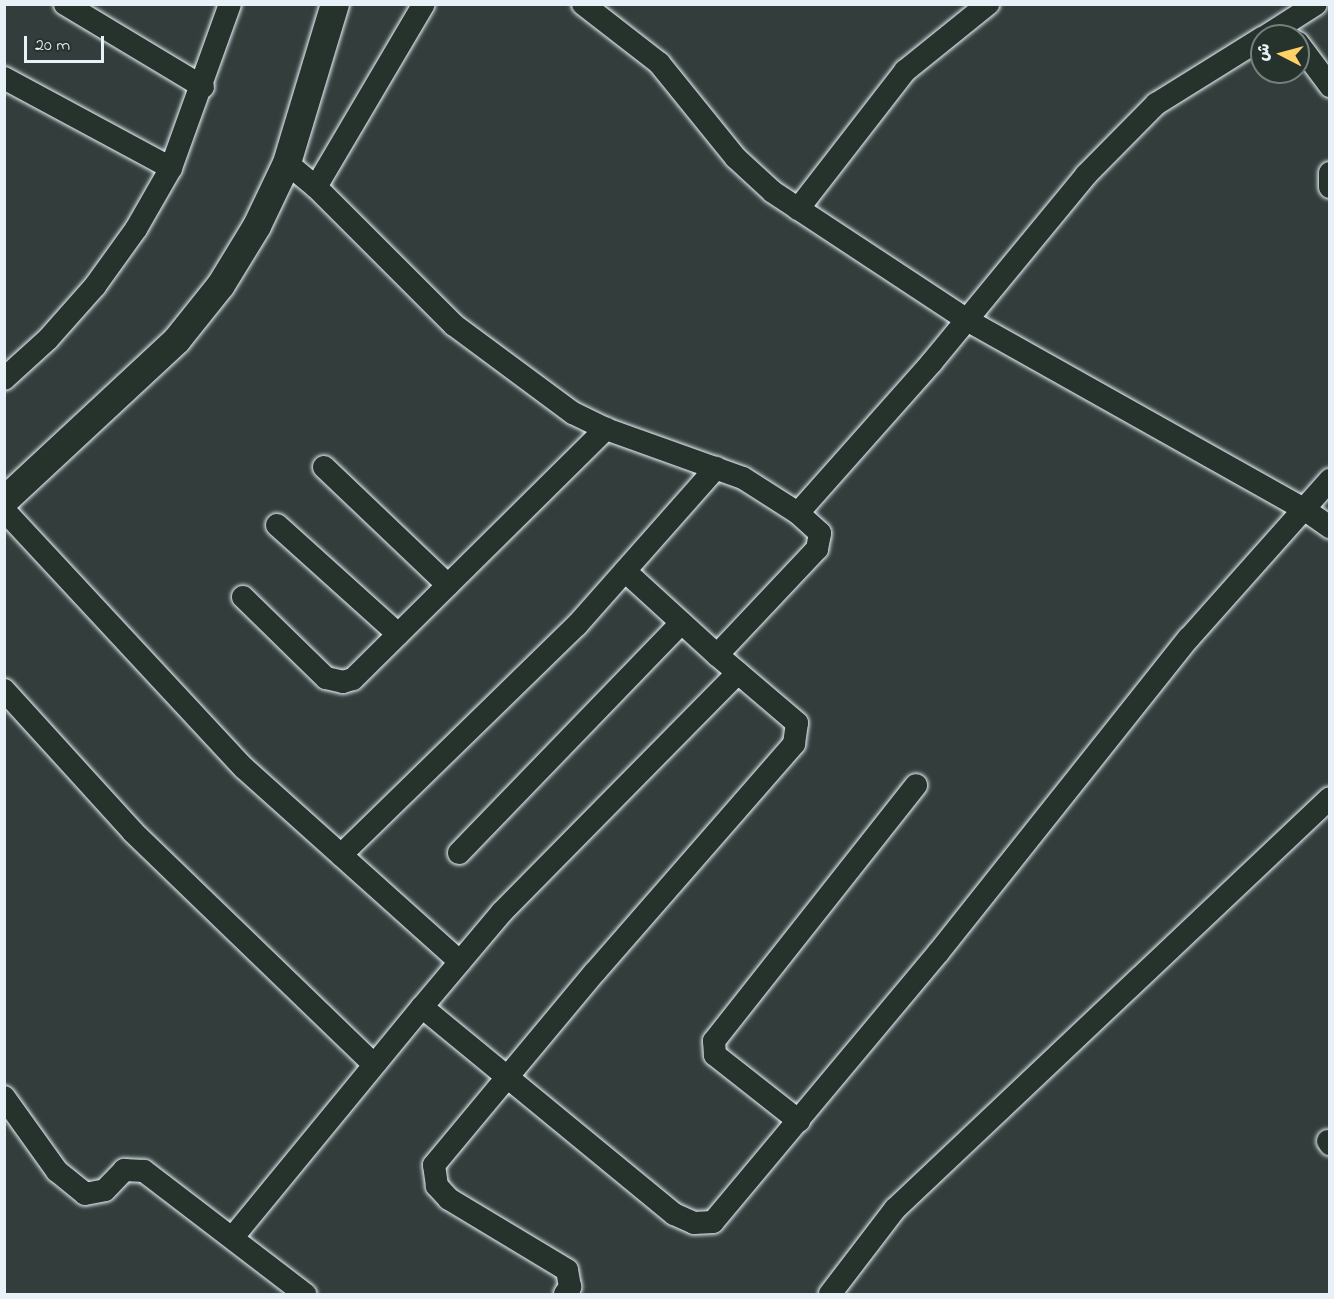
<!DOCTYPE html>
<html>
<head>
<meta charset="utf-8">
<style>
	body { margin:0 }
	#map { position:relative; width:1334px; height:1299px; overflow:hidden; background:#333d3b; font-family:"Indie Flower","Playpen Sans Arabic",sans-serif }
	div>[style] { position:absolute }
	.roads { filter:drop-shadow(0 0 2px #e8f1f8) drop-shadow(0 0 2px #e8f1f8) }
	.minor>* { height:22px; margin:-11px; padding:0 11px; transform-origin:11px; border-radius:11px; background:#26332d }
	.tertiary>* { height:28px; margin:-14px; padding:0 14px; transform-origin:14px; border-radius:14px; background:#26332d }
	span { translate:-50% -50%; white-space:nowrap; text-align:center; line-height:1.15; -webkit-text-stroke:4.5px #26332d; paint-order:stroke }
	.frame { position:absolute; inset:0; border:6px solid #e8f1f8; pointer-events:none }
	.north { position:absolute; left:1250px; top:24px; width:60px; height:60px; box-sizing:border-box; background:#26332d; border:2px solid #747f7e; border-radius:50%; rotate:276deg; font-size:16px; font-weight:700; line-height:24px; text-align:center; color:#e8f1f8 }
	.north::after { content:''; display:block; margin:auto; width:21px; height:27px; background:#ffd166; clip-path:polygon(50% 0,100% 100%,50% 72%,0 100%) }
	.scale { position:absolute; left:24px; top:36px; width:80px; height:27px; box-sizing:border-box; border:3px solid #e8f1f8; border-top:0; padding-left:8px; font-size:18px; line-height:21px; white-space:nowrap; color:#e8f1f8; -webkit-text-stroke:4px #26332d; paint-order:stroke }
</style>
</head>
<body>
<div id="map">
	<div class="roads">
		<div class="minor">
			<div style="left:65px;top:4px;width:161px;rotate:31deg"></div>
			<div style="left:583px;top:4px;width:96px;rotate:37.8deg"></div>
			<div style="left:659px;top:63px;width:122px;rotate:51deg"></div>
			<div style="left:736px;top:158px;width:50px;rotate:42.6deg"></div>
			<div style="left:773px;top:192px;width:232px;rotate:33.4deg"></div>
			<div style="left:967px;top:320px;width:386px;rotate:29.3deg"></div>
			<div style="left:1304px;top:509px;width:32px;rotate:35deg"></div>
			<div style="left:1266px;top:36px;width:59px;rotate:-32.6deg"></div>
			<div style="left:1298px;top:43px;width:54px;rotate:53.3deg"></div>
			<div style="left:4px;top:78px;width:190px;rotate:28.3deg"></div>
			<div style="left:287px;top:163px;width:38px;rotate:40deg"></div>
			<div style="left:316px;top:187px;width:195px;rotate:45deg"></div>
			<div style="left:454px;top:325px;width:148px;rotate:36.5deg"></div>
			<div style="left:573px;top:413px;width:37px;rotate:26deg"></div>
			<div style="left:606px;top:429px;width:145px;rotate:19.7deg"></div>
			<div style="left:743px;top:478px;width:65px;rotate:32.5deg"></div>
			<div style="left:798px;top:513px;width:202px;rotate:-48.4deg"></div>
			<div style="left:932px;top:362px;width:242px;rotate:-50.5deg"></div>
			<div style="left:1086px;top:175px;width:100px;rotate:-45.4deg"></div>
			<div style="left:1156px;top:104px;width:125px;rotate:-31.9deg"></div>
			<div style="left:1330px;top:173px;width:14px;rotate:90deg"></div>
			<div style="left:316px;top:187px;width:212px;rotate:-59.5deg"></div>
			<div style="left:798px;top:209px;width:175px;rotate:-52.2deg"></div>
			<div style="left:905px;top:71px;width:107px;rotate:-38.9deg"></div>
			<div style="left:4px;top:379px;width:59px;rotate:-42.3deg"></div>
			<div style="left:48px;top:339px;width:71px;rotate:-48.4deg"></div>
			<div style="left:95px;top:286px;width:70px;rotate:-54.3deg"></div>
			<div style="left:136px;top:229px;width:70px;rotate:-60.2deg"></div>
			<div style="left:171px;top:168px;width:174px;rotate:-70.2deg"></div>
			<div style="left:324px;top:467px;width:171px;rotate:43.6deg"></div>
			<div style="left:4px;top:510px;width:352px;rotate:47.1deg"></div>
			<div style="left:244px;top:768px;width:290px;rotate:41.9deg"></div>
			<div style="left:277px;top:525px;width:163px;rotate:42deg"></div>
			<div style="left:625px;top:571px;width:125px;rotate:42.4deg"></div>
			<div style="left:243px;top:597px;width:116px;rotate:44.3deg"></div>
			<div style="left:326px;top:678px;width:17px;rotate:13deg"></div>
			<div style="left:343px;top:682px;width:10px;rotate:-17deg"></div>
			<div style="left:353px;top:679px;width:356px;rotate:-44.7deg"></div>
			<div style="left:4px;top:690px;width:192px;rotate:47.7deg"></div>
			<div style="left:133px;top:832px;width:335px;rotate:44deg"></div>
			<div style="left:459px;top:853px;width:320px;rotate:-46deg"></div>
			<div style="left:341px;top:855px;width:330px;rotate:-44.3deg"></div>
			<div style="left:577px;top:625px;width:210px;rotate:-48.5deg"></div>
			<div style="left:422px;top:1007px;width:124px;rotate:-49.9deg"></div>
			<div style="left:502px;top:912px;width:336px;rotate:-45.4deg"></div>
			<div style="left:4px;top:1097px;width:91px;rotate:54.4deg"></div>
			<div style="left:57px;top:1171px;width:36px;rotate:39deg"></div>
			<div style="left:85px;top:1194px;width:20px;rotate:-11deg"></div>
			<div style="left:105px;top:1190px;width:28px;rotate:-46deg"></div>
			<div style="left:124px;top:1170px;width:20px;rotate:3deg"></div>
			<div style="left:144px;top:1171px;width:203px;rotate:37.4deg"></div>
			<div style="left:799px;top:1121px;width:107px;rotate:-141.8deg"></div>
			<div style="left:715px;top:1055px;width:14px;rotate:-94deg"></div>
			<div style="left:714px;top:1041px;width:326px;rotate:-51.7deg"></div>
			<div style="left:1328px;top:1141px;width:4px;rotate:56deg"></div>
			<div style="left:233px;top:1237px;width:298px;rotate:-50.6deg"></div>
			<div style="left:422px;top:1007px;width:326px;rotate:39.4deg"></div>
			<div style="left:674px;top:1214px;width:22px;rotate:24deg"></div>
			<div style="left:694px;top:1223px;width:19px;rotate:-3deg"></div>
			<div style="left:713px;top:1222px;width:351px;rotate:-50.1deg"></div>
			<div style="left:938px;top:953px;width:403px;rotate:-51.5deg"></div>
			<div style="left:1189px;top:638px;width:212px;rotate:-48.3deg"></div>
			<div style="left:565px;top:1294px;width:9px;rotate:-54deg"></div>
			<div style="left:570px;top:1287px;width:17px;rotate:-100deg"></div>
			<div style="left:567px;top:1270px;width:138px;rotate:-149deg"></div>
			<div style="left:449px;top:1199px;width:18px;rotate:-133deg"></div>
			<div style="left:437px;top:1186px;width:21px;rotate:-98deg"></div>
			<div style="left:434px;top:1165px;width:251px;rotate:-50.2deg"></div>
			<div style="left:595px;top:972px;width:303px;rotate:-48.9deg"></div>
			<div style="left:794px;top:744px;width:21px;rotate:-82deg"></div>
			<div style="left:797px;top:723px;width:105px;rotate:-139.6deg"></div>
			<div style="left:717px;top:655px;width:146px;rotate:-46.7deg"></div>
			<div style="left:817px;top:549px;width:16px;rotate:-79deg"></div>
			<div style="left:820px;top:533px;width:30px;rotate:-138deg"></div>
			<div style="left:830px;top:1294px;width:107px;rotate:-52.6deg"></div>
			<div style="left:895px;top:1209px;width:598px;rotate:-43.38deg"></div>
		</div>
		<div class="tertiary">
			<div style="left:4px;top:501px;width:236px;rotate:-42.9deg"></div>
			<div style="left:177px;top:340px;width:70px;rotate:-51.3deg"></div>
			<div style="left:221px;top:285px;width:69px;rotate:-58.6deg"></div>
			<div style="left:257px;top:226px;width:70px;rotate:-64.5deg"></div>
			<div style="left:287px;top:163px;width:166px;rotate:-73.2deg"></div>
		</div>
	</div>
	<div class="frame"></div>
	<div class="north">ش</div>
	<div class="scale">20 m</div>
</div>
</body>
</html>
